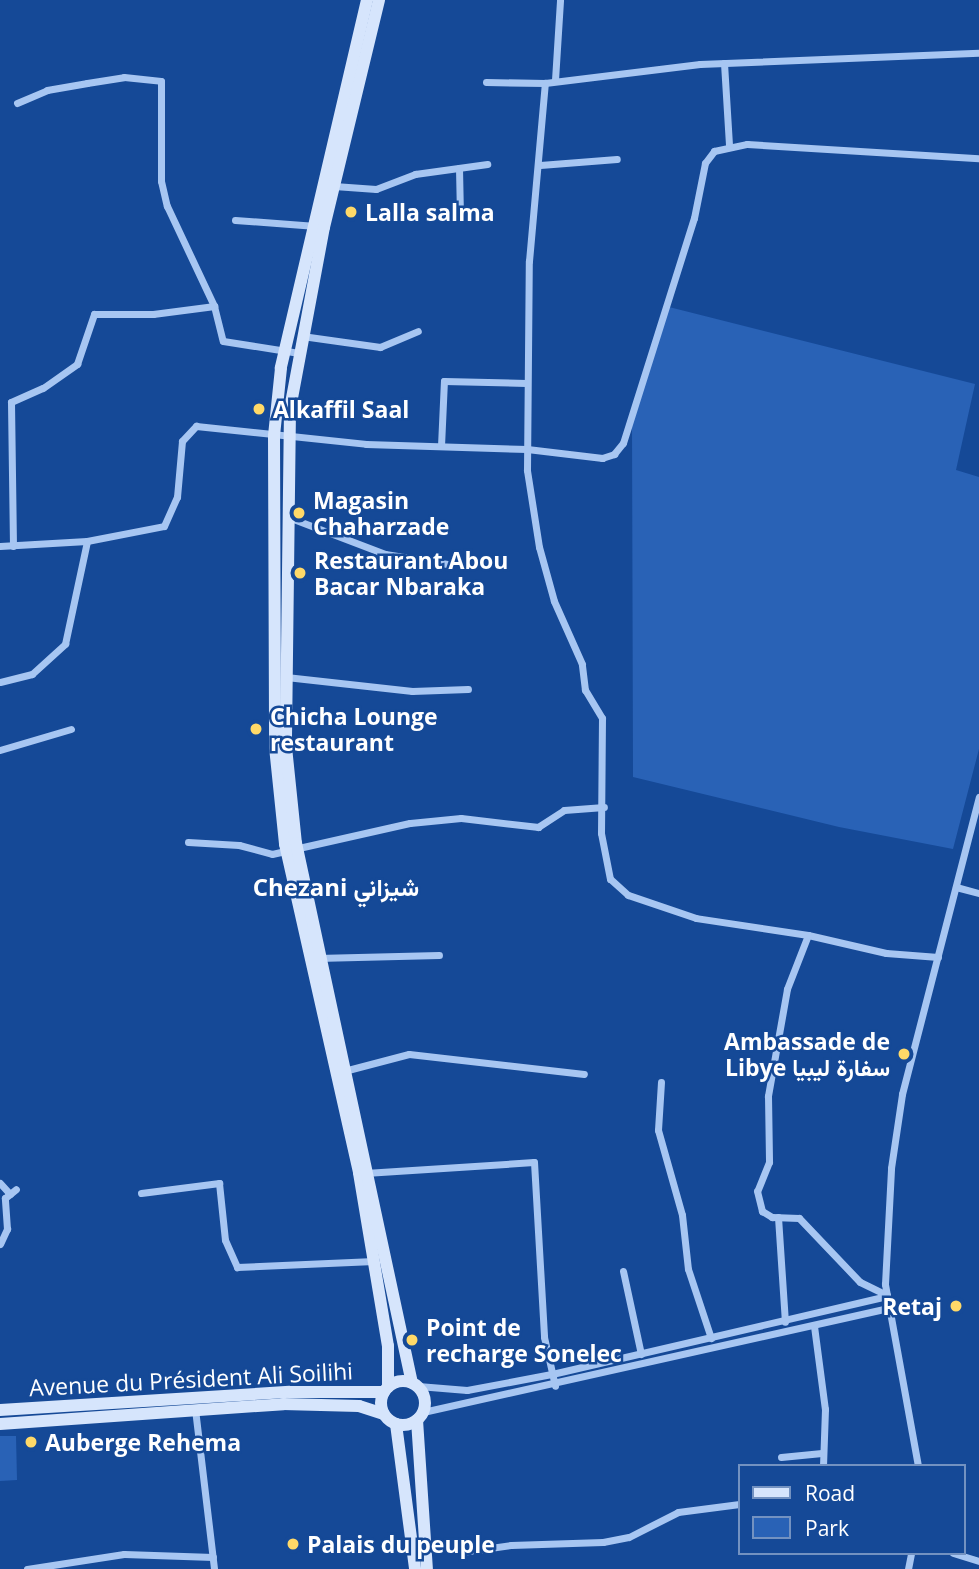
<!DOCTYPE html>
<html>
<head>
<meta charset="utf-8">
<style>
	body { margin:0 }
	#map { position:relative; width:979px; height:1569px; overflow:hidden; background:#154997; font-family:"Open Sans",Vazirmatn,sans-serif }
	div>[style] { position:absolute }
	.green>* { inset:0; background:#2962b6 }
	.street>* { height:7px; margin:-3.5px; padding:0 3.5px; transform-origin:3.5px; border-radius:3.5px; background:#a7c6f2 }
	.secondary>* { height:12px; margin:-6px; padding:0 6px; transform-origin:6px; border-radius:6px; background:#d6e5fc }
	.secondary>.ring { margin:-6px; padding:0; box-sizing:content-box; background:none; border:12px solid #d6e5fc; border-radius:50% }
	.dots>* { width:19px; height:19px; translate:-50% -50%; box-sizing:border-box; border:4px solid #154997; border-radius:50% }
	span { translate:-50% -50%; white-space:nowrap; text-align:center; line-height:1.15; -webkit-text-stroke:5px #154997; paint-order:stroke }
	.poi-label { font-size:23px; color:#fff; font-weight:700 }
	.left { translate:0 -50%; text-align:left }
	.right { translate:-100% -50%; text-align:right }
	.street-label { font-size:23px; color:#fff }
	.neighbourhood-label { font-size:24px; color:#fff; font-weight:700 }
	.legend { position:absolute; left:738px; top:1464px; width:228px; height:91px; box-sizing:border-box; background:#154997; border:2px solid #7392c1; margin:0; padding:9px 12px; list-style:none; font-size:21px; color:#fff }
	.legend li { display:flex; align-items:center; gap:14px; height:35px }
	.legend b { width:35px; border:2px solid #7392c1 }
</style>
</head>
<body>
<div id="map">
	<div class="green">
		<div style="clip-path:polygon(665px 306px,975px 384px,956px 470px,979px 477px,979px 749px,953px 849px,839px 827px,633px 777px,632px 422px)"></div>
		<div style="clip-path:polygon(16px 1436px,17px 1480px,0 1481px,0 1436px)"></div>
	</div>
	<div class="street">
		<div style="left:724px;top:63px;width:82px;rotate:86.5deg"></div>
		<div style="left:555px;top:80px;width:80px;rotate:-86.4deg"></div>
		<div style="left:486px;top:82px;width:59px;rotate:1deg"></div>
		<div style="left:17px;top:103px;width:33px;rotate:-23deg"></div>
		<div style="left:47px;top:90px;width:41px;rotate:-9.9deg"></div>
		<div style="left:87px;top:83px;width:37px;rotate:-9deg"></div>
		<div style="left:124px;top:77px;width:37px;rotate:6deg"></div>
		<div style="left:161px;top:81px;width:100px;rotate:90deg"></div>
		<div style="left:161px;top:181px;width:26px;rotate:77deg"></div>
		<div style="left:167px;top:206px;width:110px;rotate:64.8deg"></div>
		<div style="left:214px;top:306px;width:36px;rotate:76deg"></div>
		<div style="left:223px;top:341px;width:77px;rotate:9deg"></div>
		<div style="left:540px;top:165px;width:77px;rotate:-4.5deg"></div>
		<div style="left:459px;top:168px;width:48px;rotate:88.8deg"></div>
		<div style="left:334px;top:186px;width:42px;rotate:4.1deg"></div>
		<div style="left:376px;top:189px;width:42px;rotate:-21deg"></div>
		<div style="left:415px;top:174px;width:73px;rotate:-7.9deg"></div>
		<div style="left:235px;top:220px;width:81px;rotate:4.2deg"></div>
		<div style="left:302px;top:336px;width:79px;rotate:8deg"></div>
		<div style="left:380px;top:347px;width:41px;rotate:-22.8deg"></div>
		<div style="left:441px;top:446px;width:65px;rotate:-87.4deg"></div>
		<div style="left:444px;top:381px;width:82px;rotate:1.4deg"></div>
		<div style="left:288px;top:517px;width:104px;rotate:20.9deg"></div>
		<div style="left:385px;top:554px;width:63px;rotate:9.2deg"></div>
		<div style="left:0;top:546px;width:87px;rotate:-3.3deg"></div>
		<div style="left:87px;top:541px;width:78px;rotate:-11deg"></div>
		<div style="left:164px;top:526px;width:32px;rotate:-66deg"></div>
		<div style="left:177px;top:497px;width:56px;rotate:-84.9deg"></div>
		<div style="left:182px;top:441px;width:21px;rotate:-47deg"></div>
		<div style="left:196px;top:426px;width:171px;rotate:6deg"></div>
		<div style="left:366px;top:444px;width:161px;rotate:1.8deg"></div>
		<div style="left:527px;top:449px;width:76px;rotate:6.8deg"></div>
		<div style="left:602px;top:458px;width:13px;rotate:-18deg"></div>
		<div style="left:614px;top:454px;width:14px;rotate:-51deg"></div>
		<div style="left:623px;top:443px;width:236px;rotate:-72.5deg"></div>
		<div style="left:694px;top:218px;width:56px;rotate:-78.7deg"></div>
		<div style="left:705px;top:163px;width:15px;rotate:-53deg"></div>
		<div style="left:714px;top:151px;width:34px;rotate:-12deg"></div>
		<div style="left:747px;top:144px;width:232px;rotate:3.5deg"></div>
		<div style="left:13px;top:546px;width:144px;rotate:-90.8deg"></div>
		<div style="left:11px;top:402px;width:35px;rotate:-24deg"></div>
		<div style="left:43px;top:388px;width:42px;rotate:-35.2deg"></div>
		<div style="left:77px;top:364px;width:53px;rotate:-71.2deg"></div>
		<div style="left:94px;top:314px;width:59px"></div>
		<div style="left:153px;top:314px;width:62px;rotate:-7.5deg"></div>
		<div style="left:286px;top:677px;width:127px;rotate:6.3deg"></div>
		<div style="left:412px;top:691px;width:56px;rotate:-2deg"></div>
		<div style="left:0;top:682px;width:33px;rotate:-14deg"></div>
		<div style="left:32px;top:674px;width:45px;rotate:-42.3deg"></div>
		<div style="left:65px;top:644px;width:105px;rotate:-77.9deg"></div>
		<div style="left:0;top:750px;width:74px;rotate:-16.5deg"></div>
		<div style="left:188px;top:842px;width:51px;rotate:3.4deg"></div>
		<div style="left:239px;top:845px;width:34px;rotate:15deg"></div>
		<div style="left:272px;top:854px;width:141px;rotate:-12.7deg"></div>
		<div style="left:410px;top:823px;width:51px;rotate:-5.6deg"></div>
		<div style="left:461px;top:818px;width:78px;rotate:6.7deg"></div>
		<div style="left:538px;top:827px;width:31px;rotate:-33deg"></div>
		<div style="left:564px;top:810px;width:40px;rotate:-4.3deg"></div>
		<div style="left:956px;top:887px;width:24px;rotate:15deg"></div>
		<div style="left:808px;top:935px;width:58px;rotate:111.3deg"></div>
		<div style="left:787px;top:989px;width:109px;rotate:100.1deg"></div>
		<div style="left:768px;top:1096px;width:66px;rotate:89.1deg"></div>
		<div style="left:769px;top:1162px;width:31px;rotate:112deg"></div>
		<div style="left:757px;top:1191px;width:21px;rotate:76deg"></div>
		<div style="left:762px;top:1211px;width:12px;rotate:31deg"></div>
		<div style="left:772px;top:1217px;width:27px;rotate:2deg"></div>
		<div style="left:799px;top:1218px;width:88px;rotate:46.4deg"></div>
		<div style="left:860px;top:1282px;width:30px;rotate:26deg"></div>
		<div style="left:938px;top:957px;width:52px;rotate:-175.6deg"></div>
		<div style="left:886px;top:953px;width:80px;rotate:-167deg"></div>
		<div style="left:808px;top:935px;width:113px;rotate:-171.4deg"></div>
		<div style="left:696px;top:918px;width:72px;rotate:-161.3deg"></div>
		<div style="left:628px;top:895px;width:24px;rotate:-138deg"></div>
		<div style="left:610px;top:879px;width:47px;rotate:-101.1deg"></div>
		<div style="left:601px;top:833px;width:115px;rotate:-89.5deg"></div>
		<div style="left:602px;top:718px;width:33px;rotate:-121deg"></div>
		<div style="left:585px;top:690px;width:26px;rotate:-97deg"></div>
		<div style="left:582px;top:664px;width:69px;rotate:-114deg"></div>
		<div style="left:554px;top:601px;width:56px;rotate:-105.5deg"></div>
		<div style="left:539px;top:547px;width:78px;rotate:-98.9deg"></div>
		<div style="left:527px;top:470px;width:209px;rotate:-89.5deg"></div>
		<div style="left:529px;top:261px;width:179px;rotate:-84.9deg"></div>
		<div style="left:545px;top:83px;width:156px;rotate:-7deg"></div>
		<div style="left:700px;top:64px;width:279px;rotate:-2.3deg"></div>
		<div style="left:317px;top:958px;width:122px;rotate:-1.4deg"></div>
		<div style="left:344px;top:1071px;width:67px;rotate:-14.7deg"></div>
		<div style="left:409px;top:1054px;width:176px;rotate:6.5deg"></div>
		<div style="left:661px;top:1082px;width:48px;rotate:93.6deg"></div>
		<div style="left:658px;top:1130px;width:88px;rotate:74.2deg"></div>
		<div style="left:682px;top:1215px;width:54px;rotate:83.7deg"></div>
		<div style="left:688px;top:1269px;width:73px;rotate:71.6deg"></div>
		<div style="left:365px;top:1173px;width:169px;rotate:-3.7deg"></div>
		<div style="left:534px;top:1162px;width:175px;rotate:86.7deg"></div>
		<div style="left:544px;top:1337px;width:50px;rotate:77.3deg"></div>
		<div style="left:0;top:1183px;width:15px;rotate:48deg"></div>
		<div style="left:141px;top:1193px;width:79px;rotate:-7.3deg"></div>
		<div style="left:219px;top:1183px;width:57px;rotate:84deg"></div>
		<div style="left:225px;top:1240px;width:30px;rotate:66deg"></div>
		<div style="left:237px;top:1267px;width:137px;rotate:-2.5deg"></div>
		<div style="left:778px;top:1217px;width:105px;rotate:86.2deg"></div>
		<div style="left:0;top:1244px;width:17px;rotate:-65deg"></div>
		<div style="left:7px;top:1229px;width:31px;rotate:-94deg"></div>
		<div style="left:5px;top:1198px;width:14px;rotate:-39deg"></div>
		<div style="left:623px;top:1271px;width:85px;rotate:77.8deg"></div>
		<div style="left:814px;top:1326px;width:84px;rotate:82.5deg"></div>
		<div style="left:825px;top:1409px;width:57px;rotate:92deg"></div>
		<div style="left:418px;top:1386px;width:49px;rotate:4.7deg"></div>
		<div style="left:467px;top:1390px;width:86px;rotate:-10.7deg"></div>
		<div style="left:552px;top:1374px;width:344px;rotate:-13.1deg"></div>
		<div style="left:195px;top:1409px;width:161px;rotate:83.2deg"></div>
		<div style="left:423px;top:1412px;width:478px;rotate:-12.6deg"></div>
		<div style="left:781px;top:1457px;width:41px;rotate:-5.6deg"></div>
		<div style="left:918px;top:1466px;width:185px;rotate:-100.3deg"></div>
		<div style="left:885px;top:1284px;width:116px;rotate:-87deg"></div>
		<div style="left:891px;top:1168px;width:75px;rotate:-81.5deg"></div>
		<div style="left:902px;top:1094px;width:307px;rotate:-75.5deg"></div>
		<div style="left:462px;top:1552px;width:49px;rotate:-8.1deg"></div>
		<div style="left:511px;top:1545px;width:92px;rotate:-1.9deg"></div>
		<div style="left:603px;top:1542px;width:26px;rotate:-11deg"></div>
		<div style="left:629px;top:1537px;width:55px;rotate:-27deg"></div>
		<div style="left:678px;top:1512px;width:62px;rotate:-7.5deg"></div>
		<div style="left:953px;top:1553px;width:27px;rotate:17deg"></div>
		<div style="left:27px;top:1569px;width:98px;rotate:-8.8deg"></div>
		<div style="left:124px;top:1554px;width:89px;rotate:1.9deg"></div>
		<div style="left:908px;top:1569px;width:16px;rotate:-79deg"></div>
	</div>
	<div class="secondary">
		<div style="left:367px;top:0;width:378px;rotate:103.2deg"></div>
		<div style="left:281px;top:368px;width:68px;rotate:95.9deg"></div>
		<div style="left:274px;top:436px;width:311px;rotate:89.8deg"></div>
		<div style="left:275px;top:747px;width:98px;rotate:84.1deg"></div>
		<div style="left:285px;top:844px;width:337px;rotate:77.3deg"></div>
		<div style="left:359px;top:1173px;width:175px;rotate:80.5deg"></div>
		<div style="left:388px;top:1346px;width:41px;rotate:90deg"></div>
		<div style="left:379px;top:0;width:234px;rotate:103.6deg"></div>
		<div style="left:324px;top:227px;width:185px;rotate:100.6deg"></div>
		<div style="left:290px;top:409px;width:338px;rotate:90.7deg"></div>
		<div style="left:286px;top:747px;width:97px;rotate:84.1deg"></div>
		<div style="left:296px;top:843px;width:552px;rotate:77.88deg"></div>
		<div class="ring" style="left:381px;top:1381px;width:32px;height:32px"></div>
		<div style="left:0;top:1410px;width:290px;rotate:-3.6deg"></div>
		<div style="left:289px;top:1392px;width:95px"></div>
		<div style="left:417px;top:1420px;width:149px;rotate:86.2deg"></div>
		<div style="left:0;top:1424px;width:284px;rotate:-4deg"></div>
		<div style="left:283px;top:1404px;width:76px;rotate:1.5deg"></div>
		<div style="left:359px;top:1406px;width:26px;rotate:18deg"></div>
		<div style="left:396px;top:1424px;width:146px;rotate:82.5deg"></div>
	</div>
	<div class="dots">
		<div style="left:351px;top:212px;background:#ffd968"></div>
		<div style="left:259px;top:409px;background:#ffd968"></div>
		<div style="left:299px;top:513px;background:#ffd968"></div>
		<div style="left:300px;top:573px;background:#ffd968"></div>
		<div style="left:256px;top:729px;background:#ffd968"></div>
		<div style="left:904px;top:1054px;background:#ffd968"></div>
		<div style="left:956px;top:1306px;background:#ffd968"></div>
		<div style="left:412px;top:1340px;background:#ffd968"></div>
		<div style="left:31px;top:1442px;background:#ffd968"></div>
		<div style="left:293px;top:1544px;background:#ffd968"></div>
	</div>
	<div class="poi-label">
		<span class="left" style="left:365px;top:212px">Lalla salma</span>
		<span class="left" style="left:273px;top:409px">Alkaffil Saal</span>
		<span class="left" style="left:313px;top:513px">Magasin<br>Chaharzade</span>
		<span class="left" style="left:314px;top:573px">Restaurant Abou<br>Bacar Nbaraka</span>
		<span class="left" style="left:270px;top:729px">Chicha Lounge<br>restaurant</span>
		<span class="right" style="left:890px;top:1054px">Ambassade de<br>Libye سفارة ليبيا</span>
		<span class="right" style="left:942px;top:1306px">Retaj</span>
		<span class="left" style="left:426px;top:1340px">Point de<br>recharge Sonelec</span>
		<span class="left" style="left:45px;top:1442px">Auberge Rehema</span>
		<span class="left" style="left:307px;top:1544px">Palais du peuple</span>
	</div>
	<div class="street-label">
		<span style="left:191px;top:1379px;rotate:-3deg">Avenue du Président Ali Soilihi</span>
	</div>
	<div class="neighbourhood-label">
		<span style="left:336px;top:887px">Chezani شيزاني</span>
	</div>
	<ul class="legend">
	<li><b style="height:9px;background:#d6e5fc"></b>Road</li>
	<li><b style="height:19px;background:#2962b6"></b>Park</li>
	</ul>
</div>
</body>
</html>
